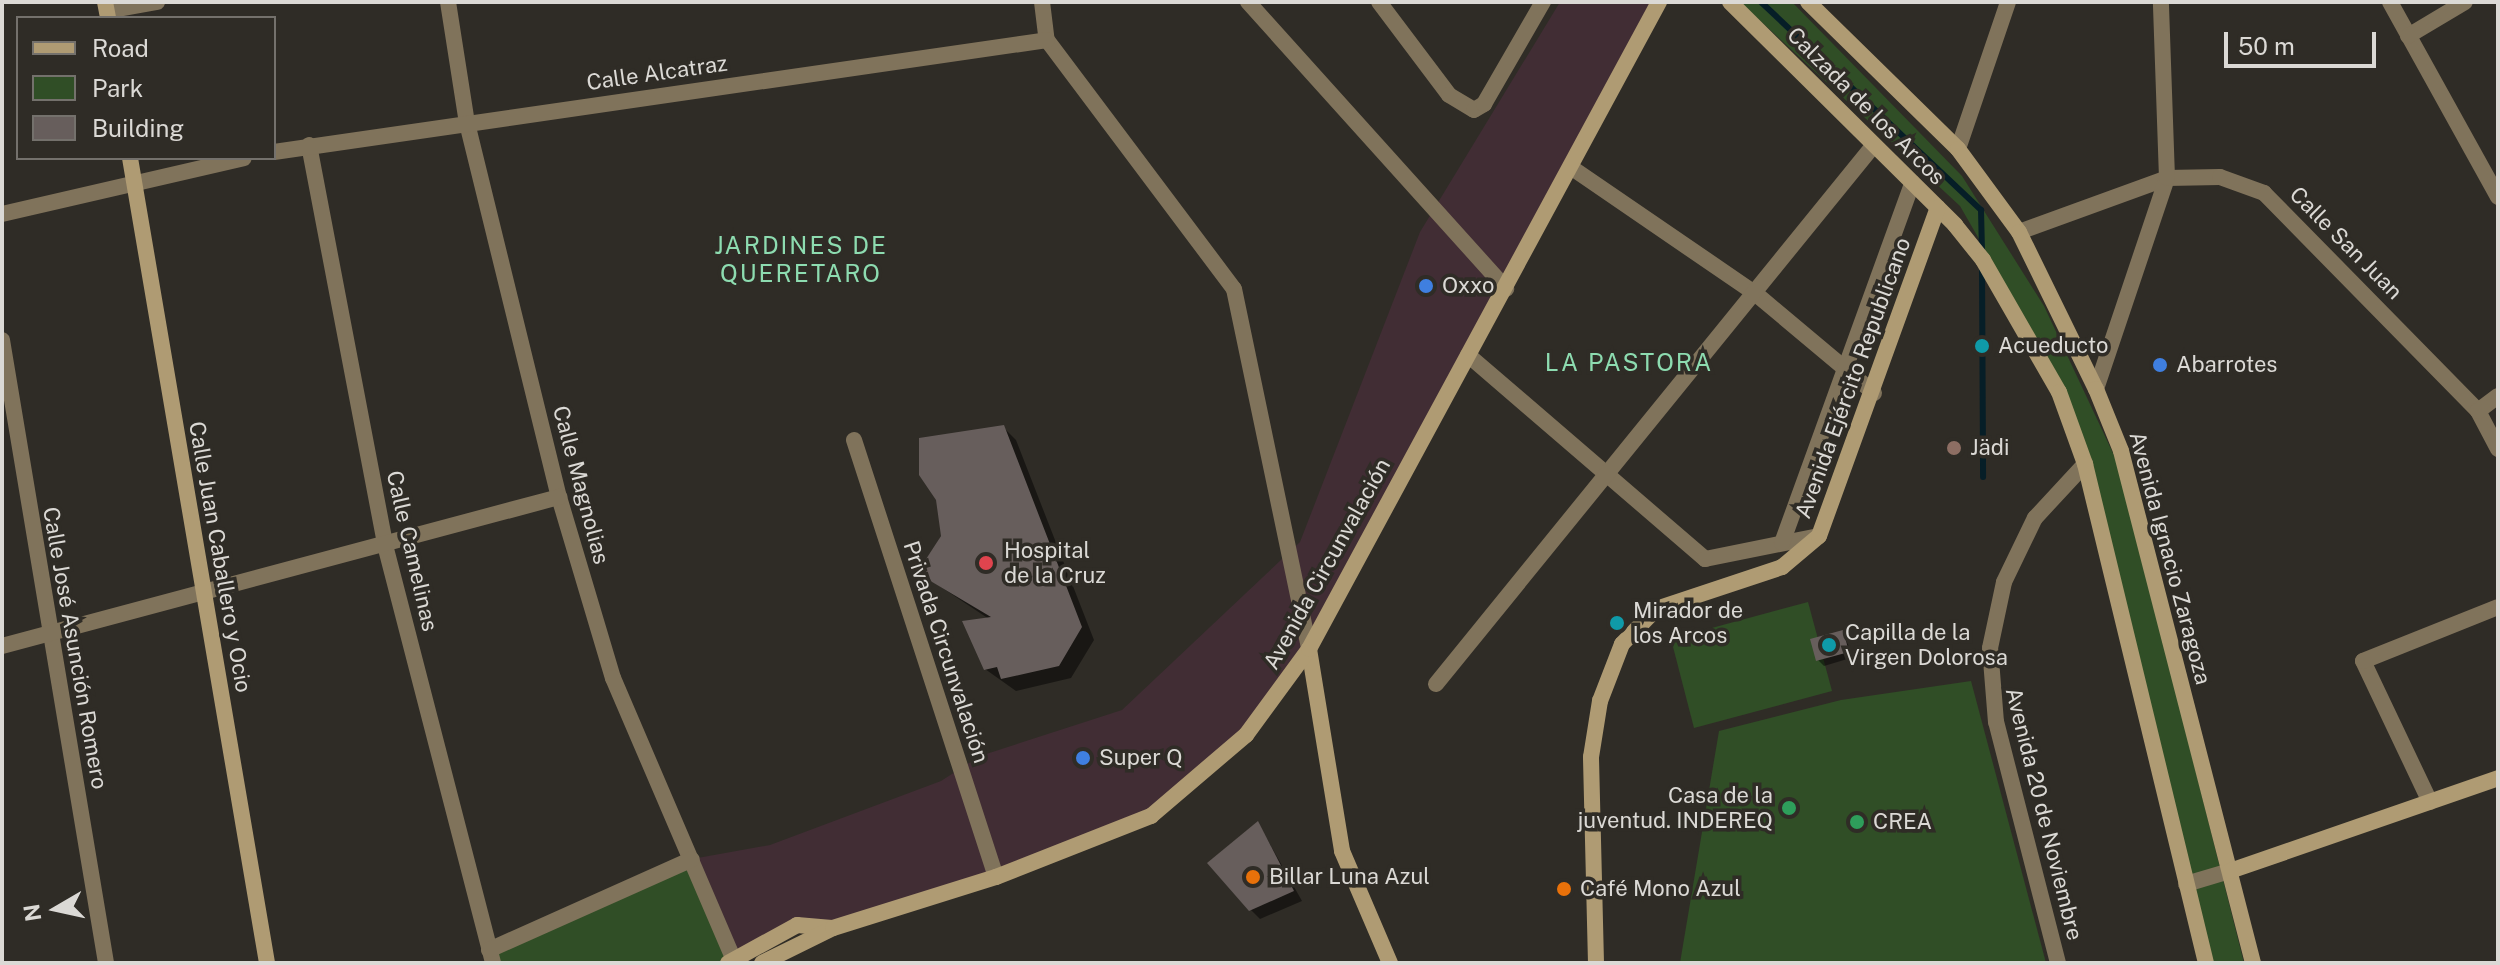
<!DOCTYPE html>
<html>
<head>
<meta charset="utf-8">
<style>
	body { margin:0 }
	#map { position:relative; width:2500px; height:965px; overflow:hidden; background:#2f2c26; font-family:"Public Sans",sans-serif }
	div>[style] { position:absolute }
	.commercial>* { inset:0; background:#412d34 }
	.green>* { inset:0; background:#304e26 }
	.shadow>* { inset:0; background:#0007 }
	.stream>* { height:6px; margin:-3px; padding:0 3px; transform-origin:3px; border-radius:3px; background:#061e27 }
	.building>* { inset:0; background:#675e5c }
	.street>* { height:16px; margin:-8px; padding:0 8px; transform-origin:8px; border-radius:8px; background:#80735b }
	.secondary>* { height:16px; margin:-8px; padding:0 8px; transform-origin:8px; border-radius:8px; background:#af9b73 }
	.dots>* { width:22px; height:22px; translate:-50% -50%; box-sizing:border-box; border:4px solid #2f2c26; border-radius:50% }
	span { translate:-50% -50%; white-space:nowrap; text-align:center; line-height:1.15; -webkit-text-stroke:7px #2f2c26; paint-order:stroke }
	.street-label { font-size:22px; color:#dbd9d5 }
	.poi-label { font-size:22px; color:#dbd9d5 }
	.left { translate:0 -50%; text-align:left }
	.right { translate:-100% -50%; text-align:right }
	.neighbourhood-label { font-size:24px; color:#8ddcb0; letter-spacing:2px }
	.frame { position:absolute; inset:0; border:4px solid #dbd9d5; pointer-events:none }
	.legend { position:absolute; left:16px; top:16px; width:260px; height:144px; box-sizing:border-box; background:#2f2c26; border:2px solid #74716c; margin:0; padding:10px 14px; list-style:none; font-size:24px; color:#dbd9d5 }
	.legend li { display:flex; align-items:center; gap:16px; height:40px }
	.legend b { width:40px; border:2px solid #74716c }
	.north { position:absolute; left:16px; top:869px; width:80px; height:80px; -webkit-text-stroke:6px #2f2c26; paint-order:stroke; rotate:261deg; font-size:22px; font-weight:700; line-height:32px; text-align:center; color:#dbd9d5 }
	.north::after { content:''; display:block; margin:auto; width:28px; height:36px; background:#dbd9d5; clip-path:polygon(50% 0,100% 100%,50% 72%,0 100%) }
	.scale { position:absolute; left:2224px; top:32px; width:152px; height:36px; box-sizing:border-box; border:4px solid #dbd9d5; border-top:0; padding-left:10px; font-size:24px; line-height:28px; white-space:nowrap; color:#dbd9d5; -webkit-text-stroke:6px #2f2c26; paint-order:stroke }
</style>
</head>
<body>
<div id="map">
	<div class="commercial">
		<div style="clip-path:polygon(1560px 2px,1659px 2px,1281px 691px,1151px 816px,833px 928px,797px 925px,734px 960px,692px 859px,770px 845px,941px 781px,980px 756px,1122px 710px,1300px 542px,1420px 232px)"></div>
	</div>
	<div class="green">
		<div style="clip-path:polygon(1740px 2px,1792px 2px,1962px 176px,2044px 306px,2119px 466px,2244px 963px,2213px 963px,2066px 390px,1960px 206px)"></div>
		<div style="clip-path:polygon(1808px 602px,1832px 691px,1694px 728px,1671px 639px)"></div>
		<div style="clip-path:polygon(1971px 681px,2046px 963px,1680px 963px,1719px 731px,1841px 700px)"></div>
		<div style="clip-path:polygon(692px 859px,728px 963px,493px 963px,489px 950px)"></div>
	</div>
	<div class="shadow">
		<div style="clip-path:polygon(1003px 427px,1016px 440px,1094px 640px,1071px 678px,1016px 691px,985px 669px,989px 619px,920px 573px)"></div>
		<div style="clip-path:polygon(1842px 632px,1854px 657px,1824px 666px,1818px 660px)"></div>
		<div style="clip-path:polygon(1258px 823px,1302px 901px,1260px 919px,1251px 910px)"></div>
	</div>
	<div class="stream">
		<div style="left:1761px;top:2px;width:303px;rotate:43.4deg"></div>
		<div style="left:1981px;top:210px;width:40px;rotate:88.6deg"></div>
		<div style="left:1982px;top:269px;width:208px;rotate:89.7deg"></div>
	</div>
	<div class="building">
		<div style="clip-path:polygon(1004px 425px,1082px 627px,1059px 666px,1001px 679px,997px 667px,984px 670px,962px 621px,991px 617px,917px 573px,941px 536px,936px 500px,919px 475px,919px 438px)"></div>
		<div style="clip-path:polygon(1843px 630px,1849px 652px,1816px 661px,1810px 639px)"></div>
		<div style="clip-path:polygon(1258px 821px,1294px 891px,1249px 911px,1207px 863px)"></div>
	</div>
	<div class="street">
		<div style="left:448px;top:2px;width:122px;rotate:81.1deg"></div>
		<div style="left:467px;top:123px;width:385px;rotate:76.2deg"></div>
		<div style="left:559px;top:497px;width:189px;rotate:73.4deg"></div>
		<div style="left:613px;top:678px;width:310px;rotate:66.8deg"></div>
		<div style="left:1042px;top:2px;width:38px;rotate:83deg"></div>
		<div style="left:1047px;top:40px;width:311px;rotate:53.1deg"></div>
		<div style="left:1234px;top:289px;width:368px;rotate:78.2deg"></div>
		<div style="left:1248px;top:2px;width:386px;rotate:48deg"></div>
		<div style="left:1379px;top:2px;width:116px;rotate:53deg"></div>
		<div style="left:1449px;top:95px;width:29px;rotate:31deg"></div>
		<div style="left:1474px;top:110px;width:12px;rotate:-31deg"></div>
		<div style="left:1484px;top:104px;width:118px;rotate:-60deg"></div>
		<div style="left:2390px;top:2px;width:223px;rotate:61deg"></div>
		<div style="left:107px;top:11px;width:51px;rotate:-10.2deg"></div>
		<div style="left:2408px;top:36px;width:66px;rotate:-30.8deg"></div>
		<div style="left:309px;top:145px;width:407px;rotate:79.2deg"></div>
		<div style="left:385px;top:545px;width:432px;rotate:75.5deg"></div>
		<div style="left:1958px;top:149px;width:155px;rotate:-71.2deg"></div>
		<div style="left:274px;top:152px;width:781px;rotate:-8.24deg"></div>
		<div style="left:1572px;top:168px;width:223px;rotate:34.4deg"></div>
		<div style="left:1756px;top:294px;width:154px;rotate:40deg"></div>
		<div style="left:2px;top:214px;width:248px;rotate:-13deg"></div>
		<div style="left:2019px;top:232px;width:158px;rotate:-20deg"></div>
		<div style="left:2167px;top:178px;width:53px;rotate:-1.1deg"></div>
		<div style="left:2220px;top:177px;width:47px;rotate:20deg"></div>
		<div style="left:2264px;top:193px;width:305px;rotate:45.5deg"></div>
		<div style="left:2478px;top:411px;width:43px;rotate:62.2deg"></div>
		<div style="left:2px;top:340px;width:632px;rotate:80.52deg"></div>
		<div style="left:1468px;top:355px;width:313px;rotate:40.7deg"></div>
		<div style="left:1705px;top:559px;width:116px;rotate:-11.4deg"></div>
		<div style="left:2096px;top:389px;width:223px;rotate:-71.4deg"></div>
		<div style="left:2167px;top:178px;width:176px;rotate:-92deg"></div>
		<div style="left:2478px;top:411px;width:25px;rotate:-37deg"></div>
		<div style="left:854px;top:440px;width:459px;rotate:72deg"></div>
		<div style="left:1782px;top:543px;width:383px;rotate:-70.1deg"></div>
		<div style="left:2px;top:646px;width:577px;rotate:-14.98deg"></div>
		<div style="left:1436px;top:684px;width:693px;rotate:-50.91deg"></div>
		<div style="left:2430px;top:802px;width:156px;rotate:-115.4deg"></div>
		<div style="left:2363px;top:661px;width:145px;rotate:-21.8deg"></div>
		<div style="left:2186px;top:884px;width:46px;rotate:-16.5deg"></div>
		<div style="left:489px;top:950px;width:222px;rotate:-24.1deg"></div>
		<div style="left:2058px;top:963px;width:249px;rotate:-104.4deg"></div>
		<div style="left:1996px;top:722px;width:74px;rotate:-94.6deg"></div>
		<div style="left:1990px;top:648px;width:67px;rotate:-78deg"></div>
		<div style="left:2004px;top:582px;width:71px;rotate:-64.2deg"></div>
		<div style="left:2035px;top:518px;width:74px;rotate:-47.2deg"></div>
	</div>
	<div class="secondary">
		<div style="left:105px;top:2px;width:16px;rotate:79deg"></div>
		<div style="left:1730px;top:2px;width:317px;rotate:44.7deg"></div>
		<div style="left:1955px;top:225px;width:45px;rotate:51.3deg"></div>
		<div style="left:1983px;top:260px;width:152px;rotate:60.1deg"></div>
		<div style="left:2059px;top:392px;width:77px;rotate:70.1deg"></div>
		<div style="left:2085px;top:464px;width:513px;rotate:76.37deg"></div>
		<div style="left:1808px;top:2px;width:210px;rotate:44.4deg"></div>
		<div style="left:1958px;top:149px;width:103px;rotate:53.7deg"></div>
		<div style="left:2019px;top:232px;width:175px;rotate:63.9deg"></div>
		<div style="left:2096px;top:389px;width:67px;rotate:68deg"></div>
		<div style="left:2121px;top:451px;width:529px;rotate:75.54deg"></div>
		<div style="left:130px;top:158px;width:817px;rotate:80.34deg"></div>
		<div style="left:1309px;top:649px;width:205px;rotate:80.7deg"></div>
		<div style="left:1342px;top:851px;width:122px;rotate:66.8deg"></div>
		<div style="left:2230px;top:871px;width:284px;rotate:-19.1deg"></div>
		<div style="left:728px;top:963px;width:79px;rotate:-28.8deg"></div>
		<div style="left:797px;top:925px;width:35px;rotate:5deg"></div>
		<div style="left:762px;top:963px;width:79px;rotate:-26.2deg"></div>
		<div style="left:833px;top:928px;width:171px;rotate:-17.4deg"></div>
		<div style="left:996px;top:877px;width:167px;rotate:-21.5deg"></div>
		<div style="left:1151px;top:816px;width:125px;rotate:-40.5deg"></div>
		<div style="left:1246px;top:735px;width:107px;rotate:-53.8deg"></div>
		<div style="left:1309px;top:649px;width:736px;rotate:-61.59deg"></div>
		<div style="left:1596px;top:963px;width:206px;rotate:-91.4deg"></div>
		<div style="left:1591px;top:757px;width:57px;rotate:-80.9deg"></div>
		<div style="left:1600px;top:701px;width:61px;rotate:-68.9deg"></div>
		<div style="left:1622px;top:644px;width:49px;rotate:-45.8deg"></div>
		<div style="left:1656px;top:609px;width:133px;rotate:-18.4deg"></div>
		<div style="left:1782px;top:567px;width:48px;rotate:-40deg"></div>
		<div style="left:1819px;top:536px;width:349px;rotate:-70.1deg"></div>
	</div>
	<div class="dots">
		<div style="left:1426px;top:286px;background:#3f7fe0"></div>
		<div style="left:1982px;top:346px;background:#0f9aa8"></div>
		<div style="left:2160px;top:365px;background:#3f7fe0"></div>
		<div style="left:1954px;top:448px;background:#8d6e63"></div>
		<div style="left:986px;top:563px;background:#e0444e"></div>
		<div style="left:1617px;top:623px;background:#0f9aa8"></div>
		<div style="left:1829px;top:645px;background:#0f9aa8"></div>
		<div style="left:1083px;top:758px;background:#3f7fe0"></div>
		<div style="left:1789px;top:808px;background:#2e9e5b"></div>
		<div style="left:1857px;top:822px;background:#2e9e5b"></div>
		<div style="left:1253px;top:877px;background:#e8710a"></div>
		<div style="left:1564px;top:889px;background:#e8710a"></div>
	</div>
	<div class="street-label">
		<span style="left:657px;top:73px;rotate:-8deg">Calle Alcatraz</span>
		<span style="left:1866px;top:106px;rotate:45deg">Calzada de los Arcos</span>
		<span style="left:2346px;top:243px;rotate:45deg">Calle San Juan</span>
		<span style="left:1853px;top:378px;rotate:-70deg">Avenida Ejército Republicano</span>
		<span style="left:581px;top:485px;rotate:75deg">Calle Magnolias</span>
		<span style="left:412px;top:551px;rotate:77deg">Calle Camelinas</span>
		<span style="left:220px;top:557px;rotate:80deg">Calle Juan Caballero y Ocio</span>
		<span style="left:2170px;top:558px;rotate:75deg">Avenida Ignacio Zaragoza</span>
		<span style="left:1327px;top:564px;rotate:-61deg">Avenida Circunvalación</span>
		<span style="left:75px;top:648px;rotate:80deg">Calle José Asunción Romero</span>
		<span style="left:946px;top:652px;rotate:72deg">Privada Circunvalación</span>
		<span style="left:2044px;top:814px;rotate:76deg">Avenida 20 de Noviembre</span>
	</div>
	<div class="poi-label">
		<span class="left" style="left:1442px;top:286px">Oxxo</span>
		<span class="left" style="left:1998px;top:346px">Acueducto</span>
		<span class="left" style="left:2176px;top:365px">Abarrotes</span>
		<span class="left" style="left:1970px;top:448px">Jädi</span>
		<span class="left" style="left:1004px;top:563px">Hospital<br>de la Cruz</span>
		<span class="left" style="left:1633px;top:623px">Mirador de<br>los Arcos</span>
		<span class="left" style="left:1845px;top:645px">Capilla de la<br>Virgen Dolorosa</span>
		<span class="left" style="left:1099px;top:758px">Super Q</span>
		<span class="right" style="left:1773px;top:808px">Casa de la<br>juventud. INDEREQ</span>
		<span class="left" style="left:1873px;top:822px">CREA</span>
		<span class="left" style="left:1269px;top:877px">Billar Luna Azul</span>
		<span class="left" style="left:1580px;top:889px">Café Mono Azul</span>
	</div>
	<div class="neighbourhood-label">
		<span style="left:801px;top:260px">JARDINES DE<br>QUERETARO</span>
		<span style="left:1629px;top:363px">LA PASTORA</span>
	</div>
	<div class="frame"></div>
	<ul class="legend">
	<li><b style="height:10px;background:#af9b73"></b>Road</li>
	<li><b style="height:22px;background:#304e26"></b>Park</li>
	<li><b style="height:22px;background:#675e5c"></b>Building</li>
	</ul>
	<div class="north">N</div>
	<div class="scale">50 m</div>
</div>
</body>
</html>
